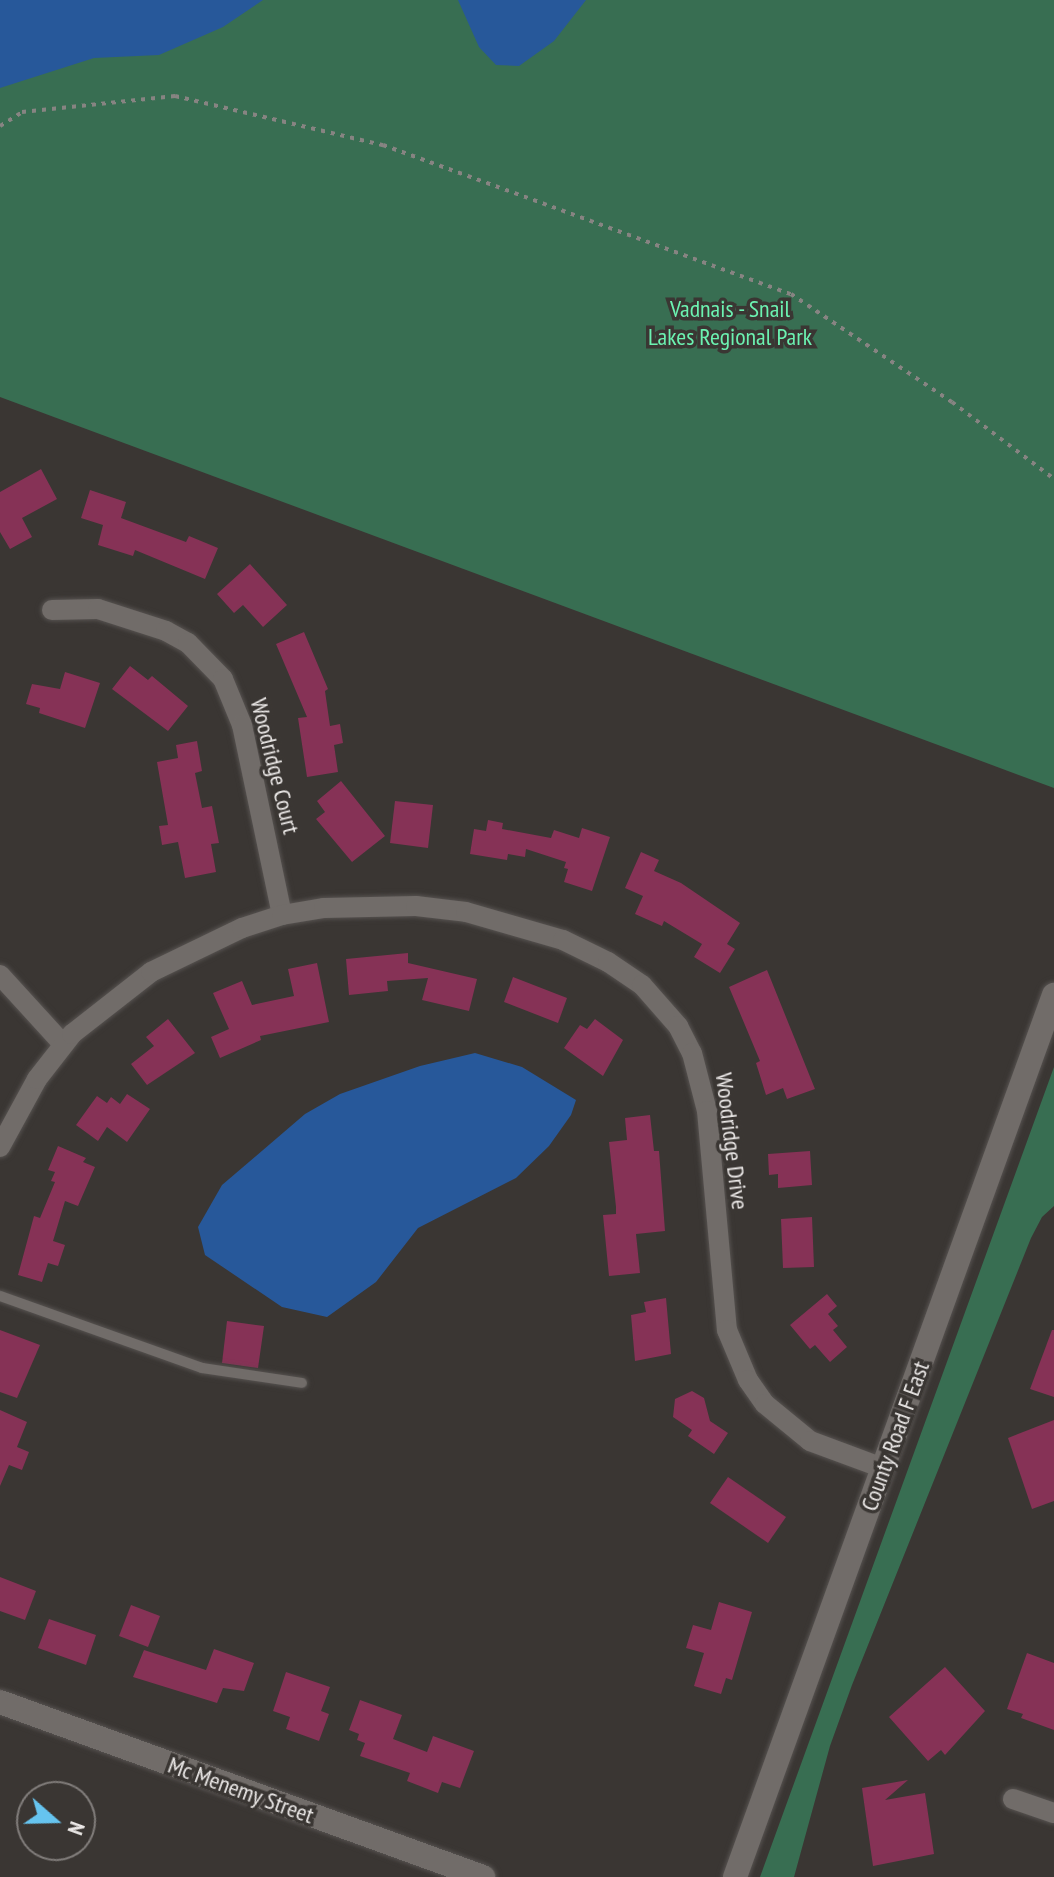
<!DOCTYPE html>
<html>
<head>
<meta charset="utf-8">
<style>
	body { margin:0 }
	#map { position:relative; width:1054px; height:1877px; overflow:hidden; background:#3a3633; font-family:"PT Sans Narrow",sans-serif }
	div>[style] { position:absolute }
	.green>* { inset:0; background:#386e52 }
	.water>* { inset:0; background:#27589a }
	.building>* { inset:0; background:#863256 }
	.path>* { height:4px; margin-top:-2px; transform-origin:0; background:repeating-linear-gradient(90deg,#878482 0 4px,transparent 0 10px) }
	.roads { filter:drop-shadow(0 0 2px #565250) drop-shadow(0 0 2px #565250) }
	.service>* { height:10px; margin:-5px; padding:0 5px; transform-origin:5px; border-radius:5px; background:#716c69 }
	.minor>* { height:20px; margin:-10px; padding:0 10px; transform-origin:10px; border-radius:10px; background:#716c69 }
	.tertiary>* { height:24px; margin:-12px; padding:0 12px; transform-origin:12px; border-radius:12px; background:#716c69 }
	span { translate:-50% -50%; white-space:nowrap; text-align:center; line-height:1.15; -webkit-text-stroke:7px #3a3633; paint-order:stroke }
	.park-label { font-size:24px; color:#6cf2b1 }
	.street-label { font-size:24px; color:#ebe8e7 }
	.north { position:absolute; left:16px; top:1781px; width:80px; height:80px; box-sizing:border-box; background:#3a3633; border:2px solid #817d7b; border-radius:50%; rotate:110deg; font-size:22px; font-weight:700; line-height:32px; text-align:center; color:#ebe8e7 }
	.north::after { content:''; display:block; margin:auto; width:28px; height:36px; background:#66c4ef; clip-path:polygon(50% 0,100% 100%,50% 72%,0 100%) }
</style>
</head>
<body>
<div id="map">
	<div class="green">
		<div style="clip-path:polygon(0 0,1054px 0,1054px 788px,0 397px)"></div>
		<div style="clip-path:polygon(1054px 1067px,1054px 1206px,1042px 1217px,1031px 1238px,852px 1685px,830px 1746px,794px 1877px,760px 1877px)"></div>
	</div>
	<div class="water">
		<div style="clip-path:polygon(0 0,263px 0,223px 27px,159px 55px,94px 58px,0 88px)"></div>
		<div style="clip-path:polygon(458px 0,586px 0,554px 41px,519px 66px,496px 65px,479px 47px)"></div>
		<div style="clip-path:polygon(475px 1053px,522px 1067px,576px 1100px,571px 1115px,549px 1146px,516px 1178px,418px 1228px,376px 1282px,327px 1317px,282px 1307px,205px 1255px,198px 1227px,222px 1185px,305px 1114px,340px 1094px,420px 1066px)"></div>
	</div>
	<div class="building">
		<div style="clip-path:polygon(41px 469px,57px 499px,22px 518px,32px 537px,10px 549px,0 532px,0 492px)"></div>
		<div style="clip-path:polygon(90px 490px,126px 502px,121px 518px,186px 542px,189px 536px,218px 548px,205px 579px,135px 550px,133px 556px,98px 545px,103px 525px,81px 518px)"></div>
		<div style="clip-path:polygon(250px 564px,287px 605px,263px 627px,243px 605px,234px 613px,217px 594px)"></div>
		<div style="clip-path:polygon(304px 632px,328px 689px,325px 691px,330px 726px,340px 724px,343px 743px,334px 745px,338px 772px,307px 777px,298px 718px,307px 717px,276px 644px)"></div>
		<div style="clip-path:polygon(130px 666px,148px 680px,152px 676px,188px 706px,168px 731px,112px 689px)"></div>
		<div style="clip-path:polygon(65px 672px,100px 683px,85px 728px,39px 713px,40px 708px,26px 704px,32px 684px,60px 689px)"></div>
		<div style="clip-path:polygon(197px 741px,202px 771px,195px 773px,202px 808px,212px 806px,219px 843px,211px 844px,216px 872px,185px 878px,178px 842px,162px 845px,159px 826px,168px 825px,157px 762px,178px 758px,176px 745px)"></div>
		<div style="clip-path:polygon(341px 781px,385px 836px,352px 862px,316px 819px,325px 812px,317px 801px)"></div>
		<div style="clip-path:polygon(395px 801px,433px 805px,428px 848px,390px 843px)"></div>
		<div style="clip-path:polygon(488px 820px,503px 823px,502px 829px,551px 838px,554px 830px,579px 838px,582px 828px,610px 837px,592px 891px,564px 882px,568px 869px,564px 868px,566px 862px,526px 849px,525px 857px,508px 854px,507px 860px,470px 854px,474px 829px,486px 831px)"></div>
		<div style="clip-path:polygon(641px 852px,659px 860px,654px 871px,681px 883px,740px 923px,727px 944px,735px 949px,720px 973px,694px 957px,702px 944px,664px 921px,662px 926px,635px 914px,643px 896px,625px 888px)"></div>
		<div style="clip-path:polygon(408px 953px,408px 963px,477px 979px,469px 1011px,422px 1000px,428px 978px,387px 981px,388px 991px,349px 995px,346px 959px)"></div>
		<div style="clip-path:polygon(317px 963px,329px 1022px,260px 1036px,261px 1040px,220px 1058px,211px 1037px,229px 1029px,213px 993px,242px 981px,252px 1005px,294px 996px,288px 969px)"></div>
		<div style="clip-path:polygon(767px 970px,815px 1089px,787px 1099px,783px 1088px,766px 1095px,756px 1063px,760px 1061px,729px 987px)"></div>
		<div style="clip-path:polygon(513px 977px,567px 998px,558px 1023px,504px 1002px)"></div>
		<div style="clip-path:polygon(168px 1019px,195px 1053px,147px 1085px,131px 1064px,154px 1046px,146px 1037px)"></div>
		<div style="clip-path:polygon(595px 1019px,623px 1040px,603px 1076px,564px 1048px,580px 1025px,587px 1029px)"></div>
		<div style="clip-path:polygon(127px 1094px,150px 1109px,127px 1142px,107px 1127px,98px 1141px,76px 1125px,97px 1096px,107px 1103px,111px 1097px,120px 1104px)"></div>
		<div style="clip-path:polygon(650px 1115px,654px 1151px,659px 1151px,665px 1231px,636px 1234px,640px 1273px,609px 1276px,603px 1215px,616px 1214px,616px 1207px,609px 1142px,627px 1140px,625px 1118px)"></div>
		<div style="clip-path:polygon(58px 1146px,86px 1158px,83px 1162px,95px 1167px,78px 1206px,65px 1201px,53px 1241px,65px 1245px,58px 1266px,48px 1263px,42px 1282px,18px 1275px,34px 1216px,40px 1218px,55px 1182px,51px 1181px,55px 1172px,48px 1170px)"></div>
		<div style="clip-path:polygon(810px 1151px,812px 1185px,778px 1188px,778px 1174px,769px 1175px,768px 1154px)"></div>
		<div style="clip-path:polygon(812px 1217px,814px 1267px,783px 1268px,781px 1219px)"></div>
		<div style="clip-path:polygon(827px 1294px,837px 1306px,828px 1314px,838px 1326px,833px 1330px,847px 1347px,830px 1362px,815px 1345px,810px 1349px,790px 1325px)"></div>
		<div style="clip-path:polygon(666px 1298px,671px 1354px,635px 1361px,631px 1315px,646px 1312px,644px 1302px)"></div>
		<div style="clip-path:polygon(227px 1321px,264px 1326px,258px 1368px,222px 1363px)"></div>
		<div style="clip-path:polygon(0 1330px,40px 1345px,17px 1398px,0 1392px)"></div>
		<div style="clip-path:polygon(1052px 1330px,1054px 1330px,1054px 1397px,1030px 1389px)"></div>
		<div style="clip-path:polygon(692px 1391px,704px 1398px,710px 1421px,728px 1433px,714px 1454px,688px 1436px,692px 1430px,673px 1417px,675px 1399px)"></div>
		<div style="clip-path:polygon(0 1410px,27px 1422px,17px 1447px,29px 1452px,22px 1470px,9px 1465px,0 1486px)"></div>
		<div style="clip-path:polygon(1054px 1420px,1054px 1501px,1032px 1509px,1008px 1438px)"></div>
		<div style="clip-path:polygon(728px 1477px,786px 1517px,768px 1543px,710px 1503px)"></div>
		<div style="clip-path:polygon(0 1577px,36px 1591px,25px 1620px,0 1611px)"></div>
		<div style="clip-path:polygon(719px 1602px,752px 1612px,732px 1680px,726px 1678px,721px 1694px,694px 1686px,704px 1653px,686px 1648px,693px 1625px,711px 1630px)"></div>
		<div style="clip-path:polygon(131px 1605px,160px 1616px,148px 1647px,119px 1636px)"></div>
		<div style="clip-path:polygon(49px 1619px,96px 1635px,86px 1665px,38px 1648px)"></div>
		<div style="clip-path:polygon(214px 1649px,254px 1663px,244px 1691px,223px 1688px,217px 1703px,133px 1677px,144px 1650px,206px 1670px)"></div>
		<div style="clip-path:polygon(1027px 1653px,1054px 1663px,1054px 1730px,1021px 1718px,1023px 1714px,1007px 1709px)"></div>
		<div style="clip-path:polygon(945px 1667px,985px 1711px,945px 1755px,941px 1750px,928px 1761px,889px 1717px)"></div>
		<div style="clip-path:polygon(286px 1672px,330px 1687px,321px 1711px,329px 1714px,319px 1741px,286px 1729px,290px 1717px,273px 1711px)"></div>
		<div style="clip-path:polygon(360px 1700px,402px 1715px,393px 1739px,427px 1752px,433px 1736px,474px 1751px,460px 1788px,442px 1782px,438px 1793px,407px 1781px,410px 1773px,360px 1756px,365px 1743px,357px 1740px,359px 1734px,349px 1730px)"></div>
		<div style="clip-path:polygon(908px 1780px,885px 1800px,925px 1793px,934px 1854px,873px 1866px,862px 1788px)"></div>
	</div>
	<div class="path">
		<div style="left:0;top:126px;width:26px;rotate:-32deg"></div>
		<div style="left:22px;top:112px;width:154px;rotate:-6deg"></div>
		<div style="left:175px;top:96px;width:214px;rotate:13.3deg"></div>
		<div style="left:383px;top:145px;width:434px;rotate:20.1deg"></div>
		<div style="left:791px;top:294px;width:194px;rotate:33.9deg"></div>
		<div style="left:952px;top:402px;width:128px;rotate:37deg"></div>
	</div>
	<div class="roads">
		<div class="service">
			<div style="left:0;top:1296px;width:214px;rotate:19.6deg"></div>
			<div style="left:202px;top:1368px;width:101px;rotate:8.5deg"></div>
		</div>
		<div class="minor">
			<div style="left:52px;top:610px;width:46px;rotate:-1.2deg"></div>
			<div style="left:98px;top:609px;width:71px;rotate:17.9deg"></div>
			<div style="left:166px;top:631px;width:25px;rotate:29deg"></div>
			<div style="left:188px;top:643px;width:50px;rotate:45.8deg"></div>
			<div style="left:223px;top:679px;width:50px;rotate:67.6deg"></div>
			<div style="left:242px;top:725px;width:194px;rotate:78.1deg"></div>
			<div style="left:0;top:975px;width:93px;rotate:47.6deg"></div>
			<div style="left:0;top:1147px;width:77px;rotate:-61.4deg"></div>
			<div style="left:37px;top:1079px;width:57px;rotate:-52.1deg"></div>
			<div style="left:72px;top:1034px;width:100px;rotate:-38.1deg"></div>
			<div style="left:151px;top:972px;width:101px;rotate:-25.8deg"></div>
			<div style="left:242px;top:928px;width:42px;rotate:-18deg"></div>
			<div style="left:282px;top:915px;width:43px;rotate:-9.5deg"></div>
			<div style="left:324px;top:908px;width:92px;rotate:-1.2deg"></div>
			<div style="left:416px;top:906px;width:50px;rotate:6.8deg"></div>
			<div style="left:466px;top:912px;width:101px;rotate:16.1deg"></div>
			<div style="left:563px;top:940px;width:50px;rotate:26.1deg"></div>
			<div style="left:608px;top:962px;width:41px;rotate:34.1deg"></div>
			<div style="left:642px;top:985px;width:55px;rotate:48.7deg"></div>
			<div style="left:678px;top:1026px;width:30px;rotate:63deg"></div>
			<div style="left:692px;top:1053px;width:60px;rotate:75.5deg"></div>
			<div style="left:707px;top:1111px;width:220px;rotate:84.8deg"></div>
			<div style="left:727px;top:1330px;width:54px;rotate:67.2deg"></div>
			<div style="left:748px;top:1380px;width:29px;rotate:55deg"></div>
			<div style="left:765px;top:1404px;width:58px;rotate:39.4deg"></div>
			<div style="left:810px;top:1441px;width:78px;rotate:20.3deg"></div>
			<div style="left:1013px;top:1799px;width:43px;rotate:18.9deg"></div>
		</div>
		<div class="tertiary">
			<div style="left:0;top:1702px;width:514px;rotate:19.92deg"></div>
			<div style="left:735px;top:1877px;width:938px;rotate:-70.12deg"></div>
		</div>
	</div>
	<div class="park-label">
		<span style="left:730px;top:323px">Vadnais - Snail<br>Lakes Regional Park</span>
	</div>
	<div class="street-label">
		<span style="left:275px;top:766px;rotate:76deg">Woodridge Court</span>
		<span style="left:732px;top:1141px;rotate:83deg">Woodridge Drive</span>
		<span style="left:895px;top:1436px;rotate:-70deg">County Road F East</span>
		<span style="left:241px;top:1790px;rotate:20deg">Mc Menemy Street</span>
	</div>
	<div class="north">N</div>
</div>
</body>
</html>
